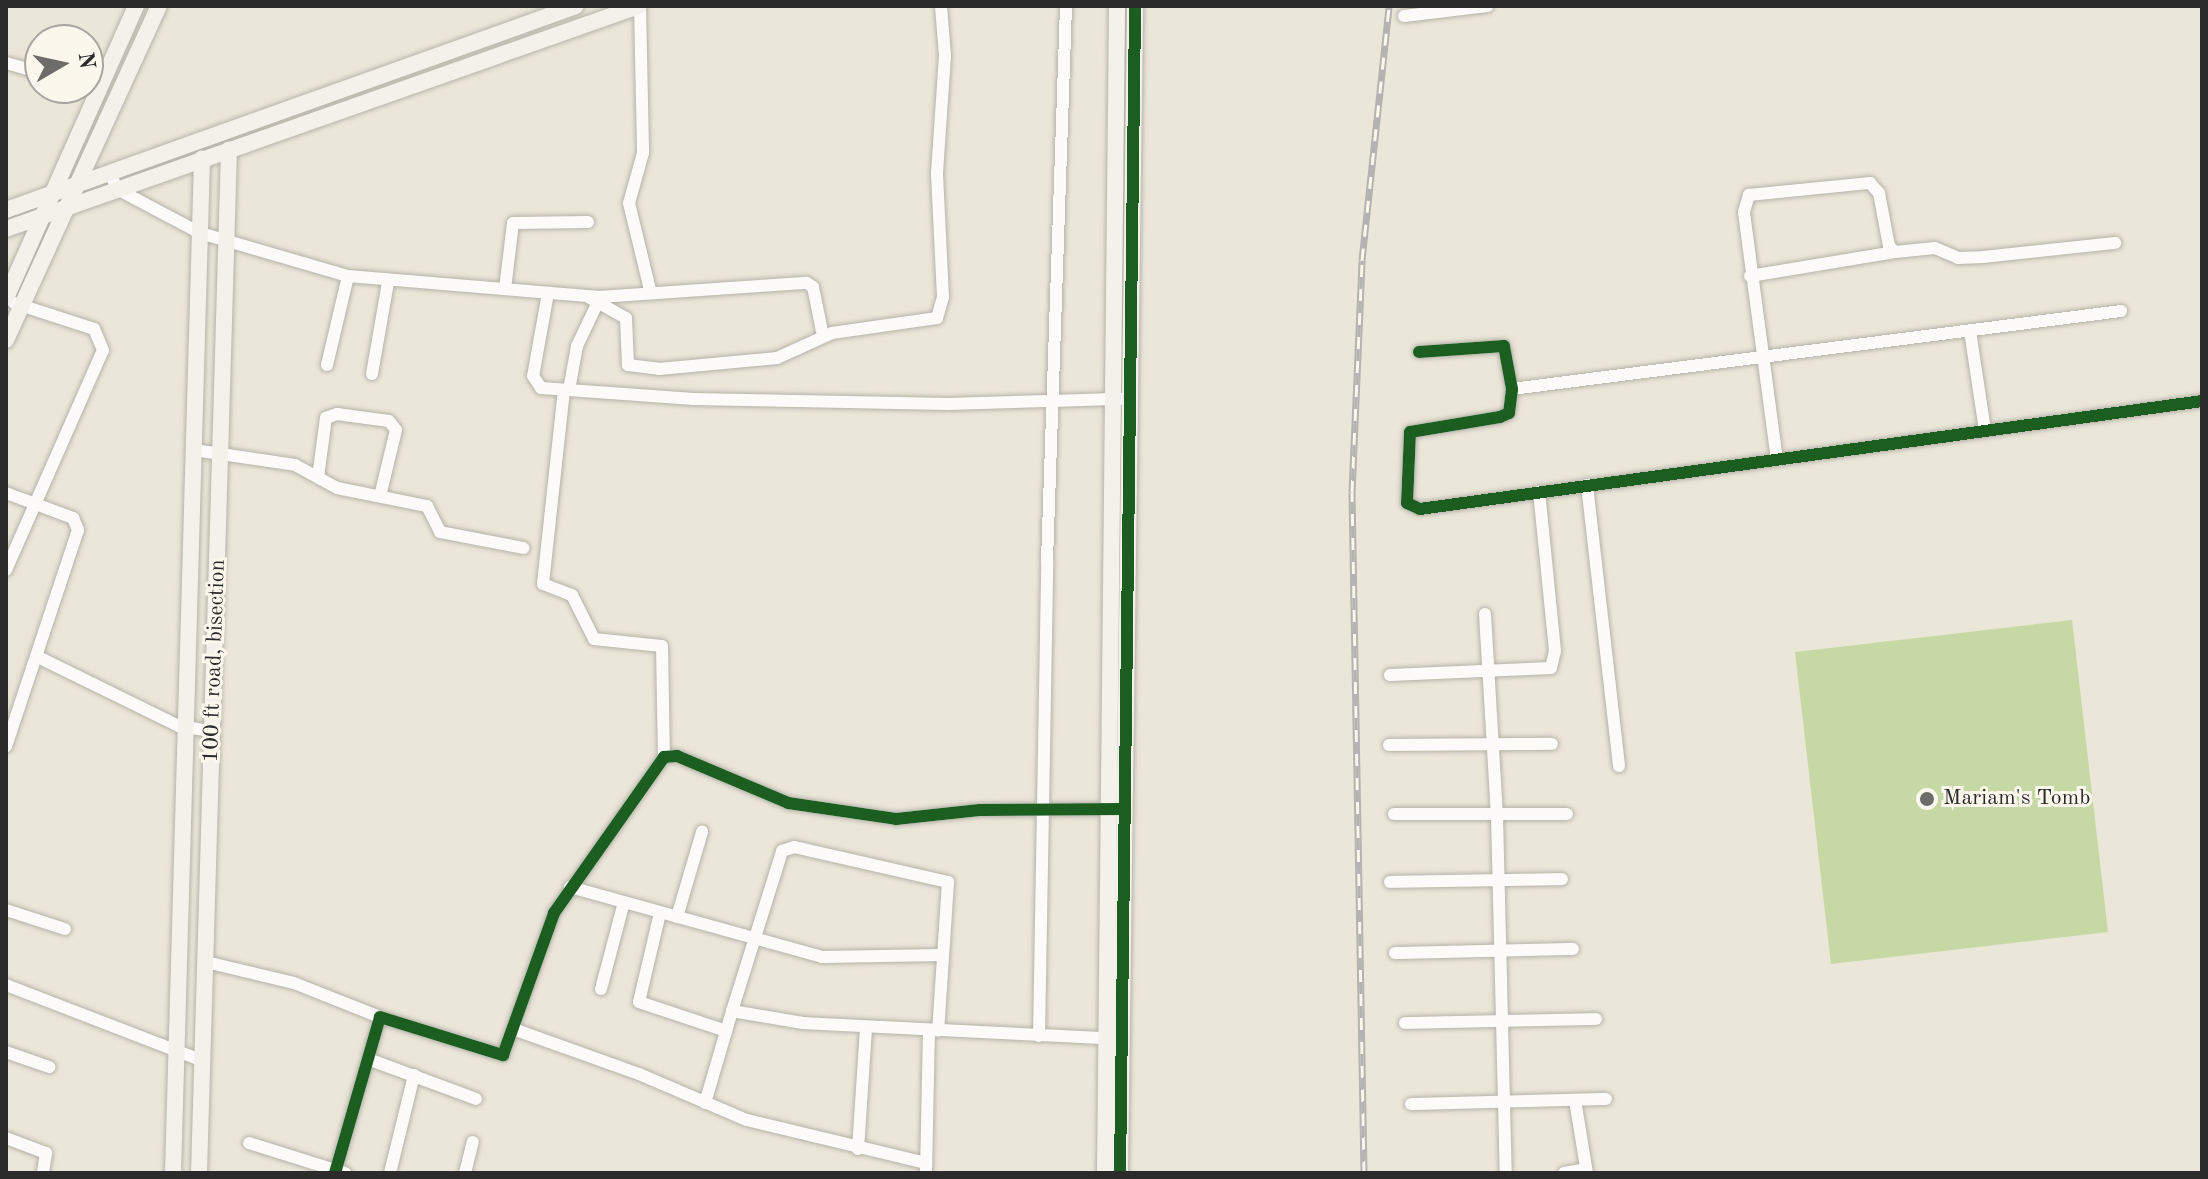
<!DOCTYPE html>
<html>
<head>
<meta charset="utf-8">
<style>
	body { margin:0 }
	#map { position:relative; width:2208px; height:1179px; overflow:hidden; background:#eae6d8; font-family:"Old Standard TT",serif }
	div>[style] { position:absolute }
	.green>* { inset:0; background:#c6d9a4 }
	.roads { filter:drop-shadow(0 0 2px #b5b2a9) drop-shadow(0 0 2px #b5b2a9) }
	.street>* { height:12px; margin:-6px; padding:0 6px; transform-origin:6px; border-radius:6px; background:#fcfbf9 }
	.secondary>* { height:16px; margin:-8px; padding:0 8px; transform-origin:8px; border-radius:8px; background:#f4f1eb }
	.rail>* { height:7px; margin-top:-3.5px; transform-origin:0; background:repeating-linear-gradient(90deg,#fbf7ec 0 12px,#b4b3b1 0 24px); box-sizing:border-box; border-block:2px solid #b4b3b1 }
	.cycleway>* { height:12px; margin:-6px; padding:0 6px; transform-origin:6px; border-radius:6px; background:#1b5e20 }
	.dots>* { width:22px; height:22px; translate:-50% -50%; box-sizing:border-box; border:4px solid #fbf7ec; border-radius:50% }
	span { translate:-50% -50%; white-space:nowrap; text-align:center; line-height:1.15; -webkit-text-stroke:6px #fbf7ec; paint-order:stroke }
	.street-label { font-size:22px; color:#2b2b2b }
	.poi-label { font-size:22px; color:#2b2b2b }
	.left { translate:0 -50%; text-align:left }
	.frame { position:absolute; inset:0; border:8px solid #2b2b2b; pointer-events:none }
	.north { position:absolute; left:24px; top:24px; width:80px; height:80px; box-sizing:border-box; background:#fbf7ec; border:2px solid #a8a59f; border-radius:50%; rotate:81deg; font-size:22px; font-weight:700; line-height:32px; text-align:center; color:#2b2b2b }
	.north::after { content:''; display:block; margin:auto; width:28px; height:36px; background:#6e6c68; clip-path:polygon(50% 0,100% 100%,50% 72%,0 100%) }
</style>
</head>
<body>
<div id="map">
	<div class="green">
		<div style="clip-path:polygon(2072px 620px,2108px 932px,1831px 964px,1795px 652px)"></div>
	</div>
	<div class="roads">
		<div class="street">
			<div style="left:640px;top:6px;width:147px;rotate:88.8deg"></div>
			<div style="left:643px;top:153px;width:52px;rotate:105.6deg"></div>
			<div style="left:629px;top:203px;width:89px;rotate:76.4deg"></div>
			<div style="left:1404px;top:16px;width:84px;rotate:-6.9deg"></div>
			<div style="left:6px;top:63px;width:35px;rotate:16deg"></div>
			<div style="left:110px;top:173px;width:17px;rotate:66deg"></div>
			<div style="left:117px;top:189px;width:94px;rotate:27.9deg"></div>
			<div style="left:200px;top:233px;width:154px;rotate:16.2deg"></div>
			<div style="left:348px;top:276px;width:252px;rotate:4.8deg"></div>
			<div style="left:599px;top:297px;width:208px;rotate:-3.9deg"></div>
			<div style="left:807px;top:283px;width:7px;rotate:34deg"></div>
			<div style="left:813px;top:287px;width:50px;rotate:78.5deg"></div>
			<div style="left:1750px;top:276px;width:147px;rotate:-9.4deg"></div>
			<div style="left:505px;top:289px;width:66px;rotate:-83.1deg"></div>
			<div style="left:513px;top:223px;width:75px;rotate:-0.8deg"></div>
			<div style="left:548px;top:293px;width:84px;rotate:100.2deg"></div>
			<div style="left:533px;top:376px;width:14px;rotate:56deg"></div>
			<div style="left:541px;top:388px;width:153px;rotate:4.1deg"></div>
			<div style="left:694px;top:399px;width:254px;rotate:1.1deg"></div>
			<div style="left:948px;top:404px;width:173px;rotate:-1.7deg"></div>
			<div style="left:590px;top:298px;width:41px;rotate:29.1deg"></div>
			<div style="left:626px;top:318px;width:47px;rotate:87.6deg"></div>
			<div style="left:628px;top:365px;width:31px;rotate:7deg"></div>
			<div style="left:659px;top:369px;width:119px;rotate:-5.3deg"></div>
			<div style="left:777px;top:358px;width:60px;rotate:-24.4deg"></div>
			<div style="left:832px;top:333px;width:106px;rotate:-8.1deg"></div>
			<div style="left:937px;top:318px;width:22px;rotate:-74deg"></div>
			<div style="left:943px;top:297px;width:124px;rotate:-92.8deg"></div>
			<div style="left:937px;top:173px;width:117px;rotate:-86.1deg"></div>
			<div style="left:945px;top:56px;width:50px;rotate:-94.6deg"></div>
			<div style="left:1970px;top:331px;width:100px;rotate:81.4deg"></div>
			<div style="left:1419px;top:352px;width:85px;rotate:-4deg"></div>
			<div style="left:1504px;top:346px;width:44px;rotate:79.5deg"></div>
			<div style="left:1512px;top:389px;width:24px;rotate:97deg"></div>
			<div style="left:1509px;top:413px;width:10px;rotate:156deg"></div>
			<div style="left:1500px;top:417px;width:91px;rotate:170.5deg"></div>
			<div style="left:1410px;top:432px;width:71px;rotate:92.4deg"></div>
			<div style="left:1407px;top:503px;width:14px;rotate:25deg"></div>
			<div style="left:1420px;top:509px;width:789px;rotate:-7.86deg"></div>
			<div style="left:327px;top:365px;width:91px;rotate:-76.7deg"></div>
			<div style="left:372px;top:374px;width:93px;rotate:-80.1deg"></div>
			<div style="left:1512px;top:389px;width:614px;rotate:-7.3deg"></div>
			<div style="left:564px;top:390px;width:195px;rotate:96.2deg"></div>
			<div style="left:543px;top:584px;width:31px;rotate:21deg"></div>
			<div style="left:572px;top:595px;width:49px;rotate:63.4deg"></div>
			<div style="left:594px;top:639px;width:68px;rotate:5.9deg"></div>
			<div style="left:662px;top:646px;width:111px;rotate:89deg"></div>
			<div style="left:569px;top:390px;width:45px;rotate:-79.7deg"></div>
			<div style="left:577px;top:346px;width:49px;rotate:-64.5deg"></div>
			<div style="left:194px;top:450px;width:102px;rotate:8.4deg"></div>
			<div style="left:295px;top:465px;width:48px;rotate:28.7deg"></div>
			<div style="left:337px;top:488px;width:92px;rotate:11.3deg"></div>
			<div style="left:427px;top:506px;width:29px;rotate:63deg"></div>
			<div style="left:440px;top:532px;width:85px;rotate:10.9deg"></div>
			<div style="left:1777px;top:460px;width:250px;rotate:-97.6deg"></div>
			<div style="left:1744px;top:212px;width:18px;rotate:-74deg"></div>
			<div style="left:1749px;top:195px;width:122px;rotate:-5.7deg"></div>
			<div style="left:1870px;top:183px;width:13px;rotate:48deg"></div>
			<div style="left:1879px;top:193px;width:54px;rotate:79.3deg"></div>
			<div style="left:1889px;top:246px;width:8px;rotate:45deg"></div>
			<div style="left:1895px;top:252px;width:40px;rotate:-5.7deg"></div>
			<div style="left:1935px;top:248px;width:25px;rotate:23deg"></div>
			<div style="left:1958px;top:258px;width:25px;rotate:-2deg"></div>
			<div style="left:1983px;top:257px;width:133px;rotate:-6.1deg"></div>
			<div style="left:318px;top:477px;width:60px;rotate:-82.3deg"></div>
			<div style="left:326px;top:418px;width:12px;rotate:-20deg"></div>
			<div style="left:337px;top:414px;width:52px;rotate:7.7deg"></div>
			<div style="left:389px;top:421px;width:11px;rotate:52deg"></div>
			<div style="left:396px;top:430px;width:68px;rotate:103.6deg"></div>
			<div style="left:1587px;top:485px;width:283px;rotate:83.5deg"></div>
			<div style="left:6px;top:493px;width:72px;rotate:20.5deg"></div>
			<div style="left:73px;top:518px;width:13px;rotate:67deg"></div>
			<div style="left:78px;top:530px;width:228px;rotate:108.4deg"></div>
			<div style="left:6px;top:570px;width:240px;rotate:-66.2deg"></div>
			<div style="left:103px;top:350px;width:23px;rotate:-113deg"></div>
			<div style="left:94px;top:329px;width:84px;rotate:-162deg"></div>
			<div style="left:1485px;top:614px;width:202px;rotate:86.6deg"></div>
			<div style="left:1497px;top:816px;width:357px;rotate:88.6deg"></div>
			<div style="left:38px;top:657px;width:157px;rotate:26.1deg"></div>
			<div style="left:179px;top:726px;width:33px;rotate:9deg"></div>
			<div style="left:1390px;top:675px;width:161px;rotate:-2.5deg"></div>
			<div style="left:1551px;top:668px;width:17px;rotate:-77deg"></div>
			<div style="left:1555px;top:651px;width:160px;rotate:-95.7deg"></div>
			<div style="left:1389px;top:745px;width:163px;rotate:-0.4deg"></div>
			<div style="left:1394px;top:814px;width:173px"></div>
			<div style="left:1390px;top:882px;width:172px;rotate:-1deg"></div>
			<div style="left:570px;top:887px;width:262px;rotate:15.5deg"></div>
			<div style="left:822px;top:957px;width:120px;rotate:-1deg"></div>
			<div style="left:6px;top:910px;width:62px;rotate:17.9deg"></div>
			<div style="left:660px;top:913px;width:91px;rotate:103.3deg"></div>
			<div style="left:639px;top:1002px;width:92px;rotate:18.4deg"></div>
			<div style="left:677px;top:917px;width:89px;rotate:-73.6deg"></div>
			<div style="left:1395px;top:953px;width:178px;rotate:-1.3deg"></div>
			<div style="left:206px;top:962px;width:90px;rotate:13.4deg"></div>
			<div style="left:294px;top:983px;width:92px;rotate:21.6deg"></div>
			<div style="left:6px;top:985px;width:211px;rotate:21.1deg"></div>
			<div style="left:601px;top:989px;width:90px;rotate:-75.2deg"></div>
			<div style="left:732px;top:1011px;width:168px;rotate:-72.6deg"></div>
			<div style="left:782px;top:851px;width:13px;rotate:-18deg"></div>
			<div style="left:794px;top:847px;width:158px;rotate:12.8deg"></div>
			<div style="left:948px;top:882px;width:149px;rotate:93.8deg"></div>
			<div style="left:1405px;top:1023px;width:191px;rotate:-1.2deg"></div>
			<div style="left:516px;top:1030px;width:131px;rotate:19.7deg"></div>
			<div style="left:639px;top:1074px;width:117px;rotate:23.1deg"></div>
			<div style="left:747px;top:1120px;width:184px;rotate:13.5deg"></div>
			<div style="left:1039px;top:1036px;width:475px;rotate:-89deg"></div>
			<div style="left:1047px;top:561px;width:555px;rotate:-88.04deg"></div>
			<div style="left:6px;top:1052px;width:46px;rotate:19.2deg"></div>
			<div style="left:368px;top:1059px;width:115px;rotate:20.3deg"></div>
			<div style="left:1575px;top:1100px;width:74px;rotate:80.7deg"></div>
			<div style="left:705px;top:1103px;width:96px;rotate:-73.6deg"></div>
			<div style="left:732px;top:1011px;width:72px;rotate:9.6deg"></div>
			<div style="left:803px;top:1023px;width:312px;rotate:2.9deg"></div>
			<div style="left:1411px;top:1104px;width:195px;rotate:-1.5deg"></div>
			<div style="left:6px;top:1138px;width:43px;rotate:20.6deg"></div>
			<div style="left:46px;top:1153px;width:20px;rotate:99deg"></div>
			<div style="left:249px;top:1143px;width:101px;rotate:17.4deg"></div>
			<div style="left:858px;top:1149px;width:122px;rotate:-86.2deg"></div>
			<div style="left:335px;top:1173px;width:162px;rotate:-73.9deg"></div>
			<div style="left:380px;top:1017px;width:129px;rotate:17.2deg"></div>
			<div style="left:503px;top:1055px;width:151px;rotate:-70.2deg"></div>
			<div style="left:554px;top:913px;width:191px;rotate:-54.8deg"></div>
			<div style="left:664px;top:757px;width:13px;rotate:-4deg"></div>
			<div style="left:677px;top:756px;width:121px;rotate:22.9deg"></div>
			<div style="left:788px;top:803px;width:109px;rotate:8.4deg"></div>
			<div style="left:896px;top:819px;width:84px;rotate:-6.1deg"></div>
			<div style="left:980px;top:810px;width:134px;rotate:-0.4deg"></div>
			<div style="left:390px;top:1173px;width:101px;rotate:-76.2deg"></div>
			<div style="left:465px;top:1173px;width:32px;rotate:-76deg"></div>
			<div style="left:926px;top:1173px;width:142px;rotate:-88.8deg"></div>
			<div style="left:1564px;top:1173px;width:22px;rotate:-10deg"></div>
		</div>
		<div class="secondary">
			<div style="left:6px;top:210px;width:605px;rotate:-19.69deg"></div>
			<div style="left:6px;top:229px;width:671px;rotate:-19.41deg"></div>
			<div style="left:6px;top:298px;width:320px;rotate:-66deg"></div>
			<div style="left:6px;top:340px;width:367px;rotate:-65.4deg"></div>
			<div style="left:173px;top:1173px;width:1015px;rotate:-88.36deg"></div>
			<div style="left:199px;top:1173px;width:1024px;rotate:-88.32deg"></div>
			<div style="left:1105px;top:1173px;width:1167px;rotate:-89.41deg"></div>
			<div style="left:1120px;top:1173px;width:1167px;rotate:-89.26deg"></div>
		</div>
	</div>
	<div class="rail">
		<div style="left:1364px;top:1173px;width:681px;rotate:-91.01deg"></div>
		<div style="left:1352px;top:492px;width:232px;rotate:-87.5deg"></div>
		<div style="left:1362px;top:260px;width:255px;rotate:-83.9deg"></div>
	</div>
	<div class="cycleway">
		<div style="left:1419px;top:352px;width:85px;rotate:-4deg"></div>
		<div style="left:1504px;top:346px;width:44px;rotate:79.5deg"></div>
		<div style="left:1512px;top:389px;width:24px;rotate:97deg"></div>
		<div style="left:1509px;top:413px;width:10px;rotate:156deg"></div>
		<div style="left:1500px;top:417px;width:91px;rotate:170.5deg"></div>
		<div style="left:1410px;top:432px;width:71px;rotate:92.4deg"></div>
		<div style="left:1407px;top:503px;width:14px;rotate:25deg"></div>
		<div style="left:1420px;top:509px;width:789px;rotate:-7.86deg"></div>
		<div style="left:335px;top:1173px;width:162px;rotate:-73.9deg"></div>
		<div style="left:380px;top:1017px;width:129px;rotate:17.2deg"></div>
		<div style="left:503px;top:1055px;width:151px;rotate:-70.2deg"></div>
		<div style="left:554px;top:913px;width:191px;rotate:-54.8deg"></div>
		<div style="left:664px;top:757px;width:13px;rotate:-4deg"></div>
		<div style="left:677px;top:756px;width:121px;rotate:22.9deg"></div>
		<div style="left:788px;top:803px;width:109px;rotate:8.4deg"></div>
		<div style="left:896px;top:819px;width:84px;rotate:-6.1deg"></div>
		<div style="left:980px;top:810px;width:145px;rotate:-0.4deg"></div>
		<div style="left:1120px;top:1173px;width:1167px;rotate:-89.26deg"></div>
	</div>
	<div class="dots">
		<div style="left:1927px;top:799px;background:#6e6c68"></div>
	</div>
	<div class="street-label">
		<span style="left:215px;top:661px;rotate:-88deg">100 ft road, bisection</span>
	</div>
	<div class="poi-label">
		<span class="left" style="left:1943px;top:799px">Mariam's Tomb</span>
	</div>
	<div class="frame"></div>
	<div class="north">N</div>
</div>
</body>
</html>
